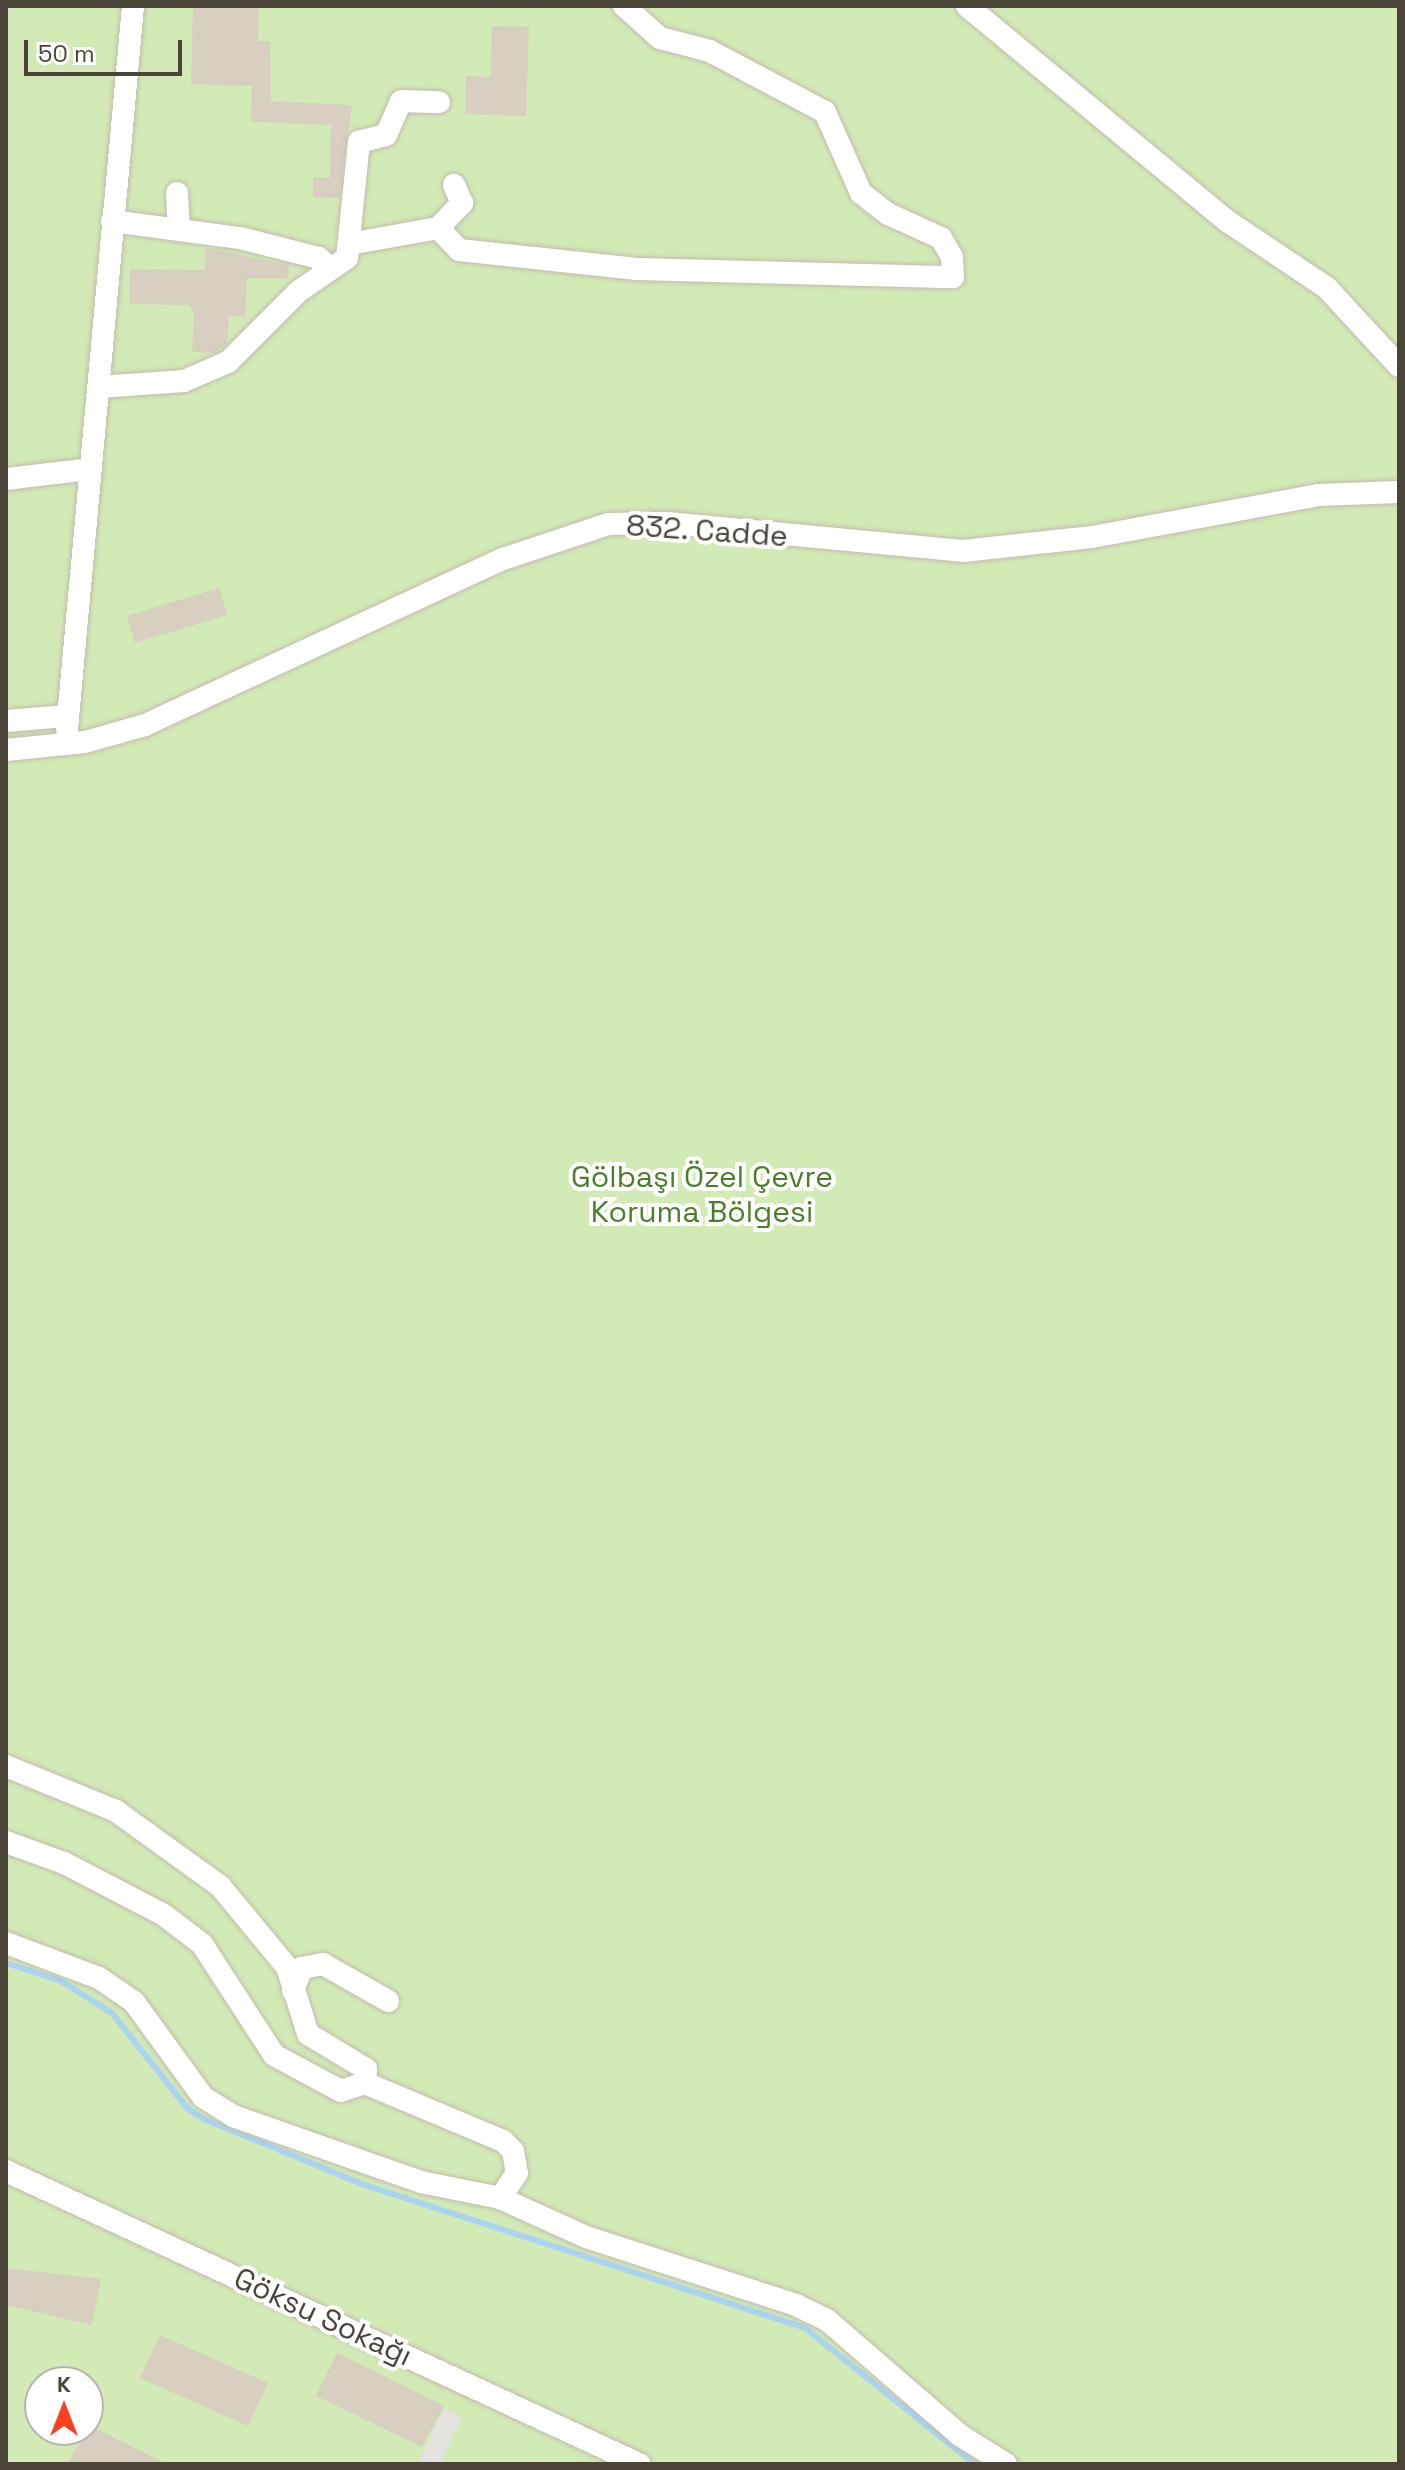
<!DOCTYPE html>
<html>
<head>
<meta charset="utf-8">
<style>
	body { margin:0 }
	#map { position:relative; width:1405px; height:2470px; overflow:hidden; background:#f6f3ec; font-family:"Space Grotesk",sans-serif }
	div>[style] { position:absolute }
	.green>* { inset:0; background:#d2eab5 }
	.parking>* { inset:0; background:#e5e3e0 }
	.stream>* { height:6px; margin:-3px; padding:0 3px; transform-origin:3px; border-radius:3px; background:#a9d4f2 }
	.building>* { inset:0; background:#d8cfc1 }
	.roads { filter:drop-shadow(0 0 2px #c2bbae) drop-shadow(0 0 2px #c2bbae) }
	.minor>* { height:22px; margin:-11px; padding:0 11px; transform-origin:11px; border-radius:11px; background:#fff }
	span { translate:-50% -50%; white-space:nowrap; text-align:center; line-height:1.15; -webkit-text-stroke:8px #fff; paint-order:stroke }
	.street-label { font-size:30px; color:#4b4439 }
	.park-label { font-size:30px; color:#4a7f2a }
	.frame { position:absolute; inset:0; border:8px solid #4b4439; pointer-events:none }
	.north { position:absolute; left:24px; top:2366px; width:80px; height:80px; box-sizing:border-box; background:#fff; border:2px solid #b7b4b0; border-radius:50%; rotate:0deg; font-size:22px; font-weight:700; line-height:32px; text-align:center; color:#4b4439 }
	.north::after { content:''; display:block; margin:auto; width:28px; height:36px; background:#fc3f1d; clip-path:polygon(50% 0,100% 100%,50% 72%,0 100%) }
	.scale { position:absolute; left:24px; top:40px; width:158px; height:36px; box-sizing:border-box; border:4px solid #4b4439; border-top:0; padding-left:10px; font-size:24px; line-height:28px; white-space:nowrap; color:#4b4439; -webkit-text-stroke:6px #fff; paint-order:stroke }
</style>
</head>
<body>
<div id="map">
	<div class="green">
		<div style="clip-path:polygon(evenodd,6px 6px,1399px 6px,1399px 2464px,6px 2464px,6px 6px,40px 2382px,88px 2382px,88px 2430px,40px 2430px,40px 2382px)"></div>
	</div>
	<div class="parking">
		<div style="clip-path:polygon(444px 2409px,462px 2418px,440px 2464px,431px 2464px,420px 2459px)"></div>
	</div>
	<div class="stream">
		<div style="left:6px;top:1963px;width:58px;rotate:18.1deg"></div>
		<div style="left:61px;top:1981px;width:60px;rotate:32.1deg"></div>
		<div style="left:112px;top:2013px;width:121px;rotate:51.7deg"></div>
		<div style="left:187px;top:2108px;width:20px;rotate:33deg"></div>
		<div style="left:204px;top:2119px;width:168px;rotate:22.4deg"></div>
		<div style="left:359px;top:2183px;width:469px;rotate:18deg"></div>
		<div style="left:805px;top:2328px;width:218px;rotate:38.7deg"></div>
	</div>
	<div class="building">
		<div style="clip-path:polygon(193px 6px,259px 6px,258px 41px,270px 41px,271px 101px,352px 105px,339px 198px,313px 197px,313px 177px,330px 178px,331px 125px,251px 122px,252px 86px,191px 84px)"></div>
		<div style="clip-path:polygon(492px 26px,529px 27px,526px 116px,465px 114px,466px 76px,491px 77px)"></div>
		<div style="clip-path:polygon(205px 248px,289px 265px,288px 279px,247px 278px,245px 317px,229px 316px,227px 343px,214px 353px,192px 352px,194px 312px,189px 305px,129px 304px,130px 269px,205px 270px)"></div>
		<div style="clip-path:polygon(219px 588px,227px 615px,135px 643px,127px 616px)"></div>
		<div style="clip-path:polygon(6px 2268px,101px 2279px,92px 2325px,6px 2305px)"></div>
		<div style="clip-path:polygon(160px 2335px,268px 2383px,248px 2426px,140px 2378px)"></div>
		<div style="clip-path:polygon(337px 2353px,444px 2406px,422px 2447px,316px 2396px)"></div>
		<div style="clip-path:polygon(90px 2426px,125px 2443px,167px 2464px,67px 2464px)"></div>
	</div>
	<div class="roads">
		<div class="minor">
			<div style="left:967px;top:6px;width:337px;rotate:39.6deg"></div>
			<div style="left:1227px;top:221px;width:120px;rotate:33.8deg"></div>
			<div style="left:1327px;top:288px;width:106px;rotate:47.3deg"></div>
			<div style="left:177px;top:193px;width:35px;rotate:87deg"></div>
			<div style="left:112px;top:221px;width:129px;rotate:7.6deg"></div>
			<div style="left:240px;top:238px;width:81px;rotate:14.2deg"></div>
			<div style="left:319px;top:258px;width:16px;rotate:45deg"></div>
			<div style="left:438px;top:228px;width:35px;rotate:-46deg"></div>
			<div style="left:462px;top:203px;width:20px;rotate:-114deg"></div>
			<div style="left:349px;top:244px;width:90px;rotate:-10.2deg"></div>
			<div style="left:438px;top:228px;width:30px;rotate:46deg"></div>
			<div style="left:459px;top:250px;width:179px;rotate:6.1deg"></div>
			<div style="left:637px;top:269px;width:316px;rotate:1.5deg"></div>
			<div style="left:953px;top:277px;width:20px;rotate:-93deg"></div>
			<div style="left:952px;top:257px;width:22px;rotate:-120deg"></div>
			<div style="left:941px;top:238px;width:58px;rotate:-155.6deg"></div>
			<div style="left:888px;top:214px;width:34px;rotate:-142deg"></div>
			<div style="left:861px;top:193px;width:89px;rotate:-114deg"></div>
			<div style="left:825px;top:112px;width:130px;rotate:-152.1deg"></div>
			<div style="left:710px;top:51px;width:52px;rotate:-165.4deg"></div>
			<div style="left:660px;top:38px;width:48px;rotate:-138.4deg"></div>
			<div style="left:99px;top:387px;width:85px;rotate:-4deg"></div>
			<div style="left:184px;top:381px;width:48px;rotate:-23.4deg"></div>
			<div style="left:228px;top:362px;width:100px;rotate:-45deg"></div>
			<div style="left:299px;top:291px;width:58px;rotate:-34.5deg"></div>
			<div style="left:347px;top:258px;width:117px;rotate:-84.1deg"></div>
			<div style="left:359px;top:142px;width:28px;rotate:-15deg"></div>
			<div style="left:386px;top:135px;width:37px;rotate:-66deg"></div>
			<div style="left:401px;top:101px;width:38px;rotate:2deg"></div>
			<div style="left:6px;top:479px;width:85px;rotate:-6.8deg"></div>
			<div style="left:6px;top:721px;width:59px;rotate:-4.8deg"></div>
			<div style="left:67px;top:729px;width:726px;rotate:-84.78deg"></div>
			<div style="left:6px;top:750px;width:79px;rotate:-5.8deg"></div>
			<div style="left:85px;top:742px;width:62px;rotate:-15.8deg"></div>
			<div style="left:145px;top:725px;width:395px;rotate:-24.9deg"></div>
			<div style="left:503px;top:559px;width:111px;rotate:-18.4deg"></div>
			<div style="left:608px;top:524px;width:60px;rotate:-1deg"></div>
			<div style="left:668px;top:523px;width:296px;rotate:5.4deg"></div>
			<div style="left:963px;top:551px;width:130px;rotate:-6.2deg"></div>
			<div style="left:1092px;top:537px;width:230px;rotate:-10.5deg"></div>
			<div style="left:1318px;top:495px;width:81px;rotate:-2.1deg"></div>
			<div style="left:6px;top:1766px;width:119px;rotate:22.2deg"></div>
			<div style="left:116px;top:1811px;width:128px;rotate:35.8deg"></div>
			<div style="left:220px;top:1886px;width:105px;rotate:50.4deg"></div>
			<div style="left:287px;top:1967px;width:70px;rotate:72.6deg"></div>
			<div style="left:308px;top:2034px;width:68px;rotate:31.1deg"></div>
			<div style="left:366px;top:2069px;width:14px;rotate:94deg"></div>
			<div style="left:365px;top:2083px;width:25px;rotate:162deg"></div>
			<div style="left:341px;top:2091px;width:76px;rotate:-151.8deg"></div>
			<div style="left:274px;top:2055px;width:132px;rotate:-123deg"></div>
			<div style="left:202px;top:1944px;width:48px;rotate:-142.7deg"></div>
			<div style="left:164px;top:1915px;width:113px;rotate:-152.5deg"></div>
			<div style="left:64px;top:1863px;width:62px;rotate:-160.1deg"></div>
			<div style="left:6px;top:1943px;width:99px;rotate:20.6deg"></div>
			<div style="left:99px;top:1978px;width:42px;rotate:34.4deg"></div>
			<div style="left:134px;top:2002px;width:117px;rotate:54deg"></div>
			<div style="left:203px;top:2097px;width:36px;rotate:32deg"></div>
			<div style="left:233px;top:2116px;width:199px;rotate:19.3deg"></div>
			<div style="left:421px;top:2182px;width:81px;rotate:11.4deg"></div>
			<div style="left:500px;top:2198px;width:94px;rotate:24.4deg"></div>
			<div style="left:586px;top:2237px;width:221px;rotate:17.9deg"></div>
			<div style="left:796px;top:2305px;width:34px;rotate:26deg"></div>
			<div style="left:827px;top:2320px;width:177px;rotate:40.9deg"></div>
			<div style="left:961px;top:2436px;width:53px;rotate:31.9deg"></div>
			<div style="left:293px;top:1991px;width:25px;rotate:-69deg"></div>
			<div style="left:302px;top:1968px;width:21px;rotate:-11deg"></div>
			<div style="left:323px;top:1964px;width:75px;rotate:29.6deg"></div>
			<div style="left:365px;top:2083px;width:150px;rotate:22.8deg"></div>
			<div style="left:503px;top:2141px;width:14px;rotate:45deg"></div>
			<div style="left:513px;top:2151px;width:22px;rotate:80deg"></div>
			<div style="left:517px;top:2173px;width:30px;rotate:124deg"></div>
			<div style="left:6px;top:2171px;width:698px;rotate:24.84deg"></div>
		</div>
	</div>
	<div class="street-label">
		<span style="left:707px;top:531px;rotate:4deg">832. Cadde</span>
		<span style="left:323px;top:2317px;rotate:25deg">Göksu Sokağı</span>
	</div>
	<div class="park-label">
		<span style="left:702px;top:1194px">Gölbaşı Özel Çevre<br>Koruma Bölgesi</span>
	</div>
	<div class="frame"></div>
	<div class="north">K</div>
	<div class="scale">50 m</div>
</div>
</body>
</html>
